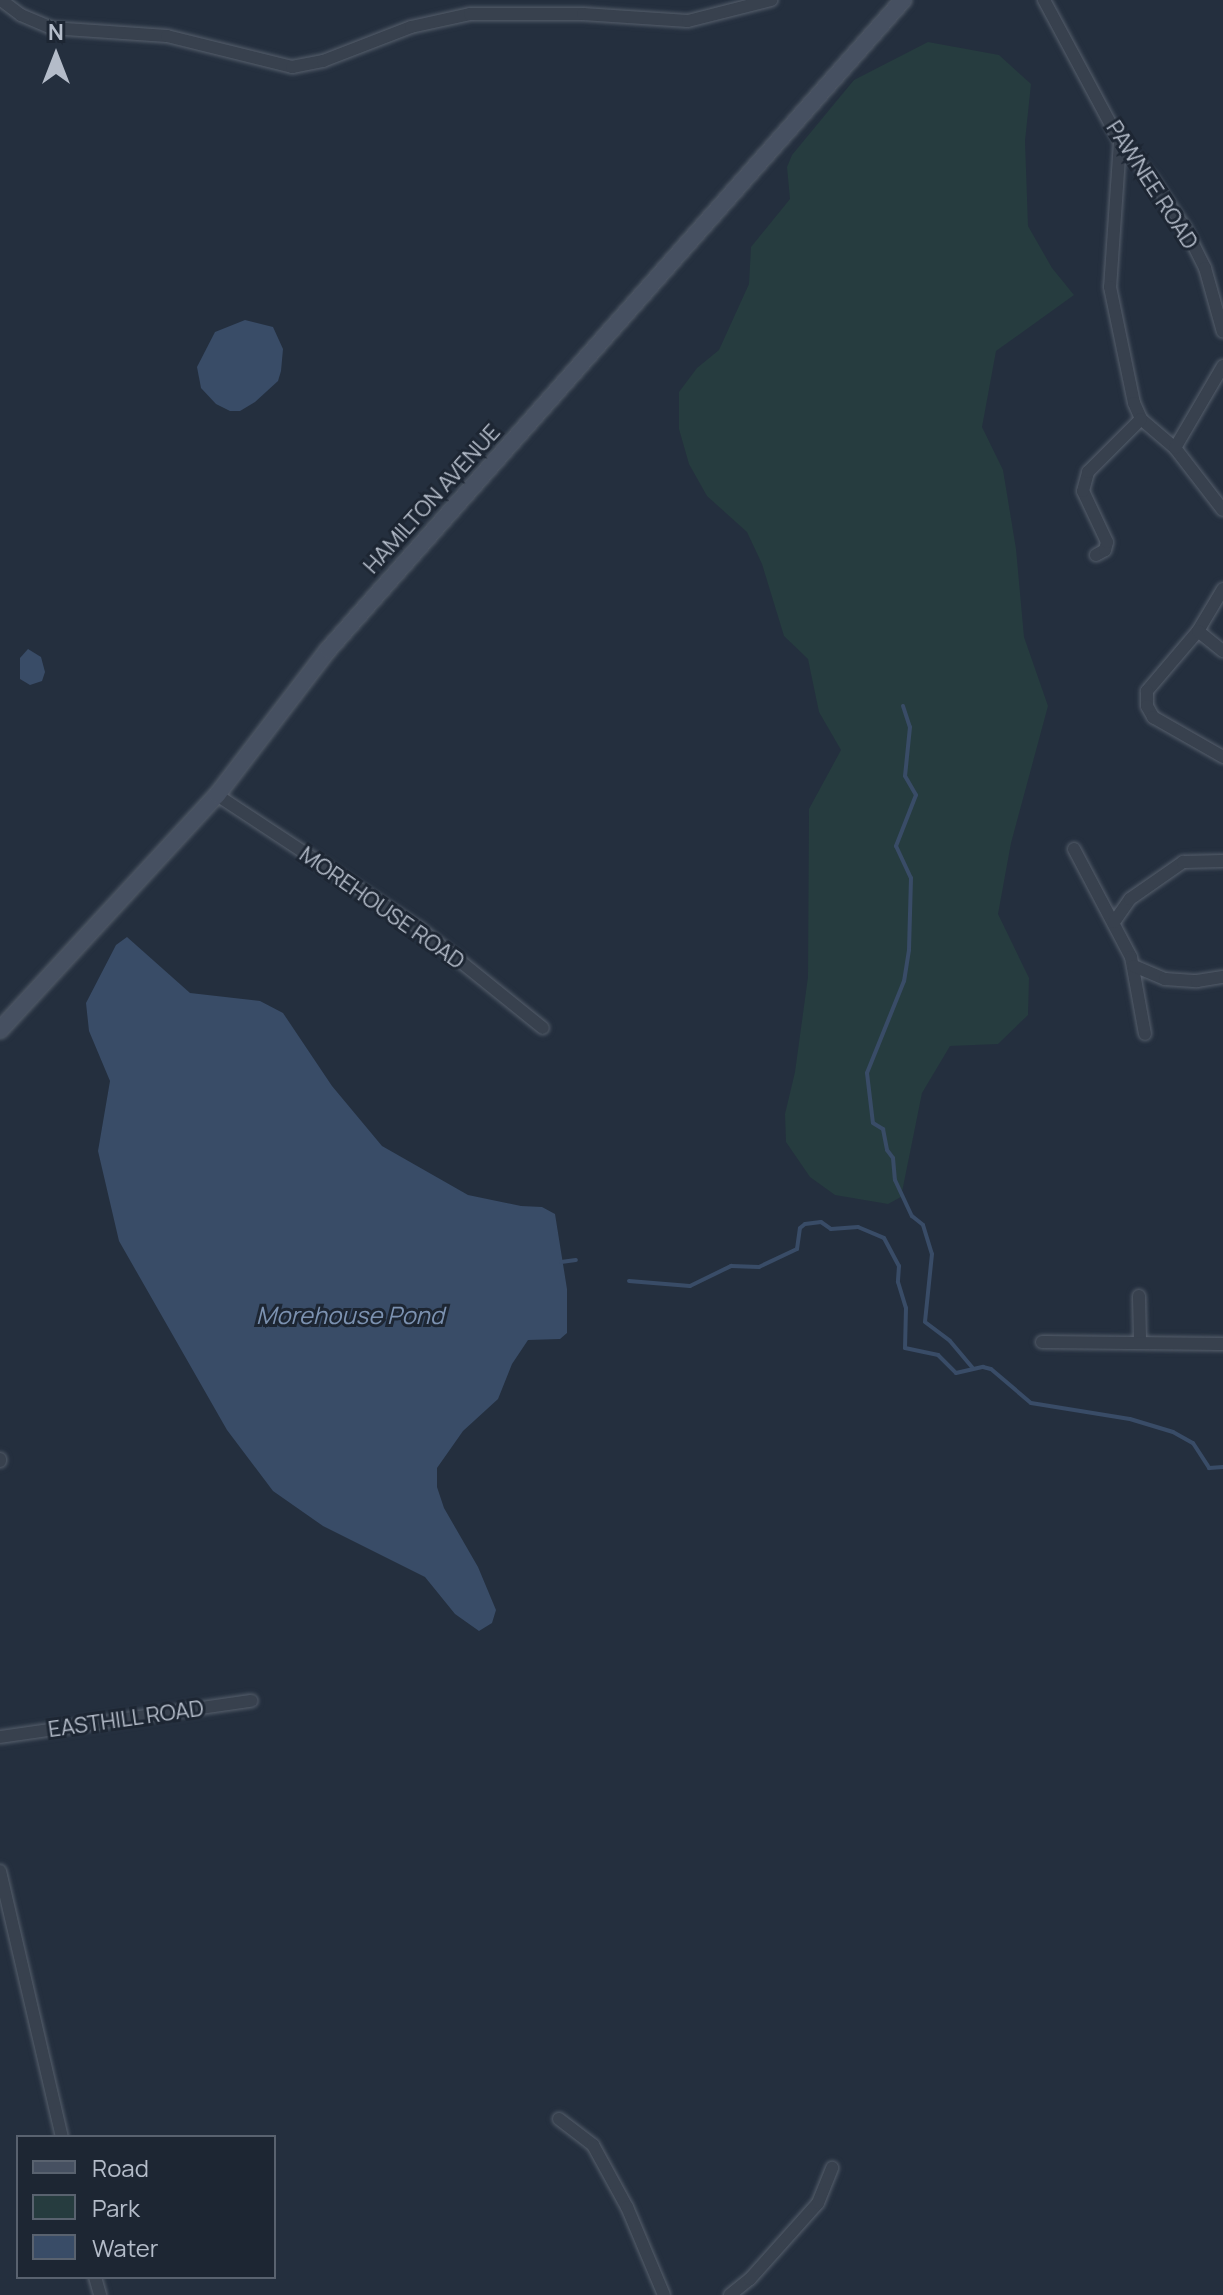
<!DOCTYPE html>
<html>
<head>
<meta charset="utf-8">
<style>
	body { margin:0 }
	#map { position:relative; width:1223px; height:2295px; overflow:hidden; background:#242f3e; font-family:Manrope,sans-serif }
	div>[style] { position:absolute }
	.green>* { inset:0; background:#263c3f }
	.water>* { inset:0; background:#394c67 }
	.stream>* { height:4px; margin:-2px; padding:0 2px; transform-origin:2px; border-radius:2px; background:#394c67 }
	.roads { filter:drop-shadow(0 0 2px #565f6c) drop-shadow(0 0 2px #565f6c) }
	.street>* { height:12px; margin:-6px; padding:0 6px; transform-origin:6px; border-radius:6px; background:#38414e }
	.secondary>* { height:16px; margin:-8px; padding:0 8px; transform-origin:8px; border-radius:8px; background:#465061 }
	span { translate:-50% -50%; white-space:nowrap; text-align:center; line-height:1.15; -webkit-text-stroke:6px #1d2633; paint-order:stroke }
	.street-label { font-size:22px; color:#b4bcc9 }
	.water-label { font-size:24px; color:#7c92b1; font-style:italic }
	.legend { position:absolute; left:16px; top:2135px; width:260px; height:144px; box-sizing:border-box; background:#1d2633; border:2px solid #59626f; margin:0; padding:10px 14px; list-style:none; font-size:24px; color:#b4bcc9 }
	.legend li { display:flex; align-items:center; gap:16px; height:40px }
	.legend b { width:40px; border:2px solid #59626f }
	.north { position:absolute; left:16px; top:16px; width:80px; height:80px; -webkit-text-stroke:6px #1d2633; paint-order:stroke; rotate:0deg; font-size:22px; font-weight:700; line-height:32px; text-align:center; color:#b4bcc9 }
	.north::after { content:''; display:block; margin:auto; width:28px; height:36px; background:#b4bcc9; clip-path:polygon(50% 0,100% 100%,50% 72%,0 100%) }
</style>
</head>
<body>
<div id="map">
	<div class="green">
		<div style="clip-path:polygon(928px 42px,999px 55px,1031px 84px,1025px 141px,1028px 226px,1052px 268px,1074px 295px,996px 351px,982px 427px,1003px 470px,1016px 549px,1024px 637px,1048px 706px,1011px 843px,998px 914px,1029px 978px,1028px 1015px,998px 1044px,950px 1046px,922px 1093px,901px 1197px,888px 1204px,835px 1195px,810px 1177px,786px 1142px,785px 1114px,795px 1072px,808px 977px,809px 809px,841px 750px,819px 712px,808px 659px,784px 636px,762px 564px,747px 532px,707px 496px,689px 464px,679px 429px,679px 392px,697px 368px,719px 350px,749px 284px,751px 247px,790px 199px,787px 167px,792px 155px,854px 80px)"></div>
	</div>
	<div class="water">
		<div style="clip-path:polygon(245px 320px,273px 327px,283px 349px,281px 371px,278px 381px,255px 402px,240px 411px,230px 411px,216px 404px,201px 388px,197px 367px,215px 332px)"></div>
		<div style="clip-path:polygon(28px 649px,41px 657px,45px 672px,42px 681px,30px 685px,20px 679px,20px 658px)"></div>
		<div style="clip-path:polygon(127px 937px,190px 993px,260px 1001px,283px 1013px,332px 1086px,382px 1146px,468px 1195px,521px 1206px,542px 1207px,555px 1214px,567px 1289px,567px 1333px,560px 1339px,528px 1340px,512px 1364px,498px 1399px,463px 1431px,437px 1468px,437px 1487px,444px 1508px,478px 1567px,496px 1610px,492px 1623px,479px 1631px,455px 1614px,425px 1577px,323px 1526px,273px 1491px,227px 1430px,119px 1241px,98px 1151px,110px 1081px,89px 1031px,86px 1003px,116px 945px)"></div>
	</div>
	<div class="stream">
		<div style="left:903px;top:706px;width:22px;rotate:72deg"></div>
		<div style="left:910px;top:727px;width:49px;rotate:95.8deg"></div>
		<div style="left:905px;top:776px;width:22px;rotate:60deg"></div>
		<div style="left:916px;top:795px;width:55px;rotate:111.4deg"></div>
		<div style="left:896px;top:846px;width:35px;rotate:65deg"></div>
		<div style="left:911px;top:878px;width:72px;rotate:91.6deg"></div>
		<div style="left:909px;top:950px;width:31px;rotate:99deg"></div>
		<div style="left:904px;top:981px;width:99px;rotate:111.9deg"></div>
		<div style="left:867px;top:1073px;width:50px;rotate:83.2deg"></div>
		<div style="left:873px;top:1123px;width:12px;rotate:31deg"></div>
		<div style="left:883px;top:1129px;width:21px;rotate:79deg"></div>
		<div style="left:887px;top:1150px;width:10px;rotate:53deg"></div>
		<div style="left:893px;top:1158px;width:22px;rotate:85deg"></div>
		<div style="left:895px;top:1180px;width:40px;rotate:65deg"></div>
		<div style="left:912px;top:1216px;width:14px;rotate:39deg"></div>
		<div style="left:923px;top:1225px;width:30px;rotate:73deg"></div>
		<div style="left:932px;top:1254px;width:68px;rotate:95.9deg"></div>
		<div style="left:925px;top:1322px;width:31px;rotate:37deg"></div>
		<div style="left:950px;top:1341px;width:35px;rotate:50deg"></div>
		<div style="left:561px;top:1262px;width:15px;rotate:-8deg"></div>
		<div style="left:629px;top:1281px;width:61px;rotate:4.7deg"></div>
		<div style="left:690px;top:1286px;width:46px;rotate:-26deg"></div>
		<div style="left:731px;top:1266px;width:28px;rotate:2deg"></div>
		<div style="left:759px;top:1267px;width:42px;rotate:-25.3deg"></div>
		<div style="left:797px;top:1249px;width:21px;rotate:-82deg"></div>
		<div style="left:800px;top:1228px;width:6px;rotate:-39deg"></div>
		<div style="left:805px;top:1224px;width:16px;rotate:-7deg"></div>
		<div style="left:821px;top:1222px;width:12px;rotate:35deg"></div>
		<div style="left:831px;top:1229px;width:27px;rotate:-4deg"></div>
		<div style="left:858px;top:1227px;width:28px;rotate:23deg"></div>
		<div style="left:884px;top:1238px;width:32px;rotate:62deg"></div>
		<div style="left:899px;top:1266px;width:16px;rotate:94deg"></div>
		<div style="left:898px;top:1282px;width:27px;rotate:73deg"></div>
		<div style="left:906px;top:1308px;width:40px;rotate:91.4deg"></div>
		<div style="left:905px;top:1348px;width:34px;rotate:12deg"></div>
		<div style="left:938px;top:1355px;width:25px;rotate:45deg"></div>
		<div style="left:956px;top:1373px;width:28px;rotate:-13deg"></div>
		<div style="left:983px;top:1367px;width:8px;rotate:14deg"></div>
		<div style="left:991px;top:1369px;width:52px;rotate:40.4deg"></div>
		<div style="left:1031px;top:1403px;width:100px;rotate:9.2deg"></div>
		<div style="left:1130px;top:1419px;width:45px;rotate:16.8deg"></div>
		<div style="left:1173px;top:1432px;width:23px;rotate:29deg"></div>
		<div style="left:1193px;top:1443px;width:30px;rotate:57deg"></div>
		<div style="left:1209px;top:1468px;width:14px;rotate:-4deg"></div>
	</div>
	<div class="roads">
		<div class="street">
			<div style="left:1px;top:0;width:25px;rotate:37deg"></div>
			<div style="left:21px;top:15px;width:33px;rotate:23deg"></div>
			<div style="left:51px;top:28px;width:116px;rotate:3.9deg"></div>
			<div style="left:167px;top:36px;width:129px;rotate:13.9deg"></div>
			<div style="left:292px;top:67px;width:32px;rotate:-11deg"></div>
			<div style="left:323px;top:61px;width:94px;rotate:-21.1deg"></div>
			<div style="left:411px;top:27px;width:60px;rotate:-12.4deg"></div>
			<div style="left:470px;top:14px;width:113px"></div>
			<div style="left:583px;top:14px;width:105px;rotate:3.8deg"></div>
			<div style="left:688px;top:21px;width:86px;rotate:-14.2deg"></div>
			<div style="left:1044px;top:0;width:161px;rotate:61.8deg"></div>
			<div style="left:1120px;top:142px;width:50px;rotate:49deg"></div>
			<div style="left:1153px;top:180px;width:58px;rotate:56.3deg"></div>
			<div style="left:1185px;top:228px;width:45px;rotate:63.4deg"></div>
			<div style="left:1205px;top:268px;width:66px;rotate:74.3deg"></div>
			<div style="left:1120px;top:142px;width:145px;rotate:93.9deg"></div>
			<div style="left:1110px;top:287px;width:118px;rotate:78.3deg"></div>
			<div style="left:1134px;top:403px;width:17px;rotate:66deg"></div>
			<div style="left:1141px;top:419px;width:45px;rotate:40.5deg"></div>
			<div style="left:1175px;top:448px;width:78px;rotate:52.3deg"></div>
			<div style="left:1175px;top:448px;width:95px;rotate:-59.7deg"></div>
			<div style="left:1096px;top:555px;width:10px;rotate:-29deg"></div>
			<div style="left:1105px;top:550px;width:8px;rotate:-76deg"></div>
			<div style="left:1107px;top:542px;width:56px;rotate:-115.2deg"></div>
			<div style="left:1083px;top:491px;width:20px;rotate:-75deg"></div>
			<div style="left:1088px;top:472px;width:75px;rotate:-45deg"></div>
			<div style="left:1223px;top:589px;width:49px;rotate:120.8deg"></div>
			<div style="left:1198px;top:631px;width:79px;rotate:130.4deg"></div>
			<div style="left:1147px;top:691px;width:15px;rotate:90deg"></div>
			<div style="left:1147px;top:706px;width:13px;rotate:61deg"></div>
			<div style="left:1153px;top:717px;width:81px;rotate:29.7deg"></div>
			<div style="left:1198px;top:631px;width:32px;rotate:39deg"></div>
			<div style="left:217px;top:795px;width:242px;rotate:33.4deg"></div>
			<div style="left:419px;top:928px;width:159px;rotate:38.9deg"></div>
			<div style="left:1074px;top:849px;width:122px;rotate:62.2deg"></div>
			<div style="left:1131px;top:957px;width:78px;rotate:79.7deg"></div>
			<div style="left:1114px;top:922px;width:28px;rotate:-55deg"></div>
			<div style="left:1130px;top:899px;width:65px;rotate:-34.9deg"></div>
			<div style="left:1183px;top:862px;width:40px;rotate:-1.4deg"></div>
			<div style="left:1134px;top:966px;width:34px;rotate:23deg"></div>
			<div style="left:1165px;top:979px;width:32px;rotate:4deg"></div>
			<div style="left:1197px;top:981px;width:26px;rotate:-9deg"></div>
			<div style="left:1139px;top:1296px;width:45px;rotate:88.7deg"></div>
			<div style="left:1042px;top:1342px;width:181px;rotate:0.6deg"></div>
			<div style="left:0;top:1459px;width:2px;rotate:90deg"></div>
			<div style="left:0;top:1737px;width:254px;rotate:-8.2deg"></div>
			<div style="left:0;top:1871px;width:273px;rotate:76.9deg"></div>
			<div style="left:559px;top:2119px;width:43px;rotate:37.4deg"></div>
			<div style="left:593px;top:2145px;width:71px;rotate:61.3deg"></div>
			<div style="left:627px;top:2207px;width:95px;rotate:67.2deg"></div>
			<div style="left:95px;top:2277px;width:19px;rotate:74deg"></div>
			<div style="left:730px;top:2295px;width:26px;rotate:-39deg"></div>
			<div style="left:750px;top:2279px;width:102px;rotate:-48.2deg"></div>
			<div style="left:818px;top:2203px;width:38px;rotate:-68deg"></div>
		</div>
		<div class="secondary">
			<div style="left:0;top:1030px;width:320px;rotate:-47.3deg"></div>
			<div style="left:217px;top:795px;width:183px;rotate:-52.6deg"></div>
			<div style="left:328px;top:650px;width:868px;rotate:-48.5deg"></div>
		</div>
	</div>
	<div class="street-label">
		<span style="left:1152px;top:185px;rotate:57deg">PAWNEE ROAD</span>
		<span style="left:432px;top:499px;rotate:-48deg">HAMILTON AVENUE</span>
		<span style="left:382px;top:908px;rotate:35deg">MOREHOUSE ROAD</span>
		<span style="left:126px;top:1719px;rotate:-8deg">EASTHILL ROAD</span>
	</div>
	<div class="water-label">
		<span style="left:350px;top:1315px">Morehouse Pond</span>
	</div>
	<ul class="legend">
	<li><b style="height:10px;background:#465061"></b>Road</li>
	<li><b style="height:22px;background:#263c3f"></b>Park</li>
	<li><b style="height:22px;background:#394c67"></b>Water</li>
	</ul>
	<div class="north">N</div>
</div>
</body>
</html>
